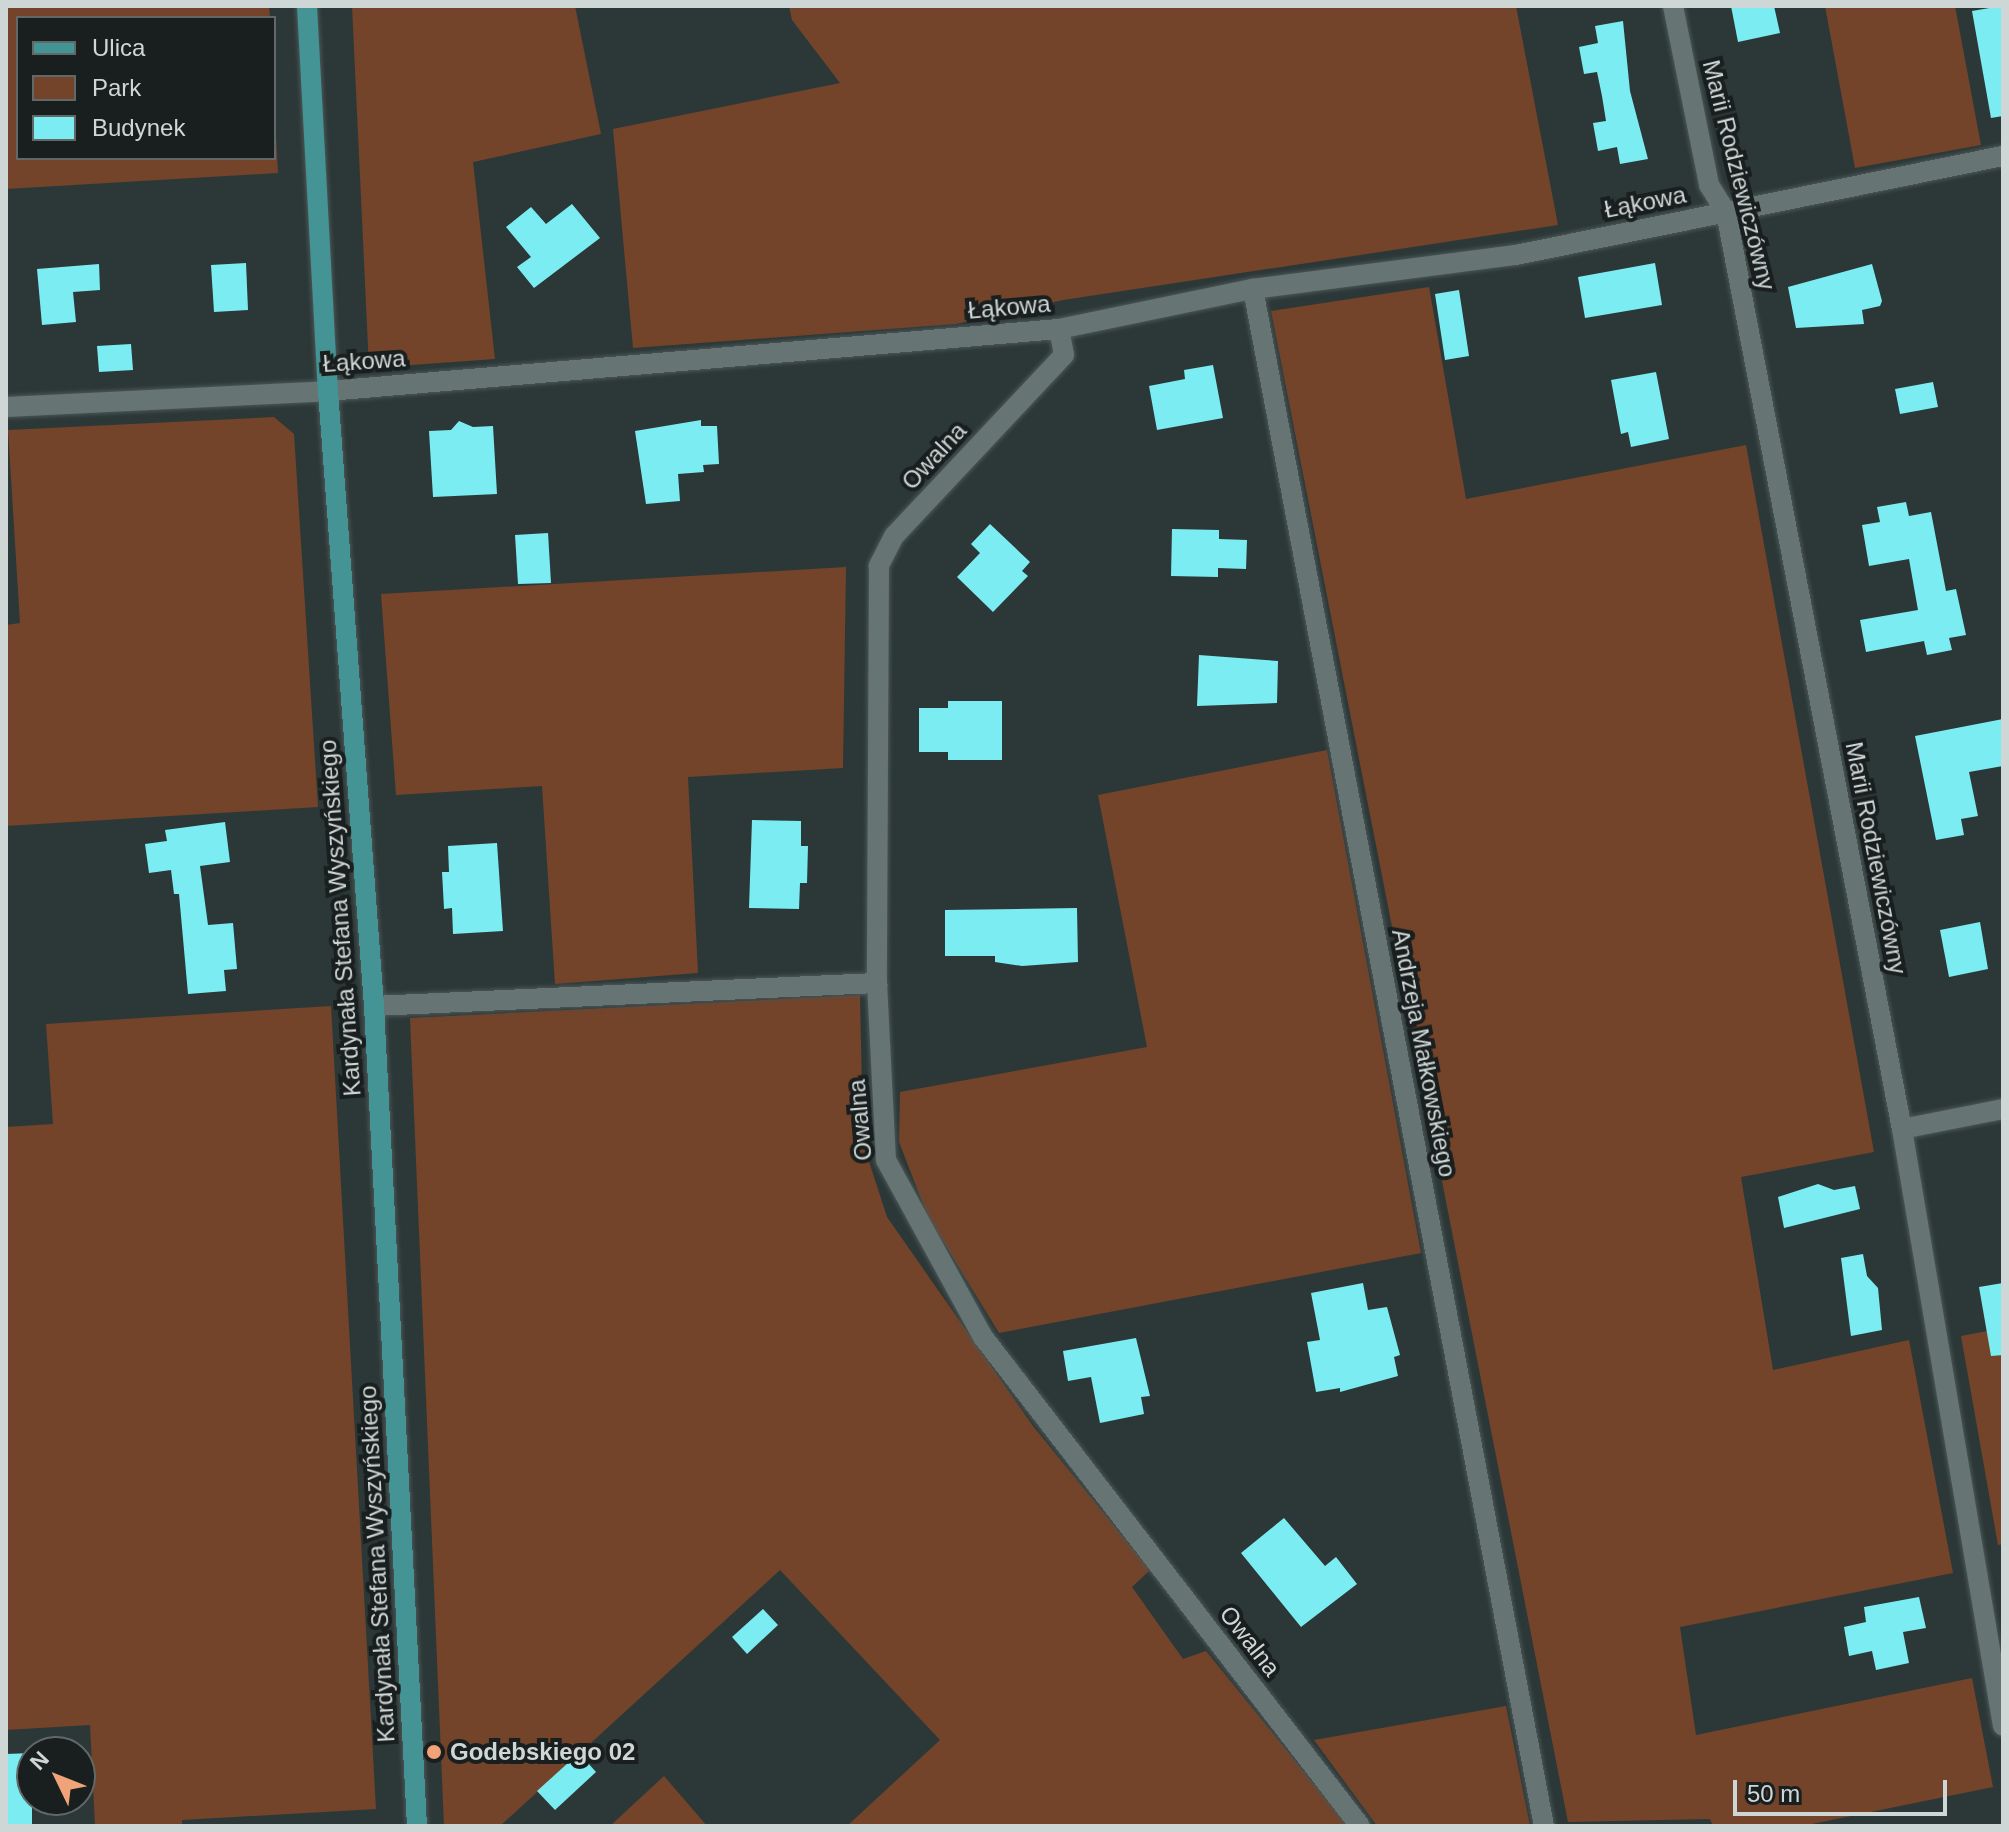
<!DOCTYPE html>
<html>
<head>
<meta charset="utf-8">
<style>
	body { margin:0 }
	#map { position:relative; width:2009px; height:1832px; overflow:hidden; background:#2c3838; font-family:Arial,sans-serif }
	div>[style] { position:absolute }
	.green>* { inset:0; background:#73442a }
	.building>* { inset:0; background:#7bedf2 }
	.roads { filter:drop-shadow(0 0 2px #4c5657) drop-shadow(0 0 2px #4c5657) }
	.minor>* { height:20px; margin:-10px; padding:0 10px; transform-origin:10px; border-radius:10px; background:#677474 }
	.major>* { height:20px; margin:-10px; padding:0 10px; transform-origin:10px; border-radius:10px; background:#449395 }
	.dots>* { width:22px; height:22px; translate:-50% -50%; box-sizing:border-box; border:4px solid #191e1e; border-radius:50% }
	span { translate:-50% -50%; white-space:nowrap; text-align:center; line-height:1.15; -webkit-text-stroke:8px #191e1e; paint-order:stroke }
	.street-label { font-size:24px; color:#cfd6d6 }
	.poi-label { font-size:24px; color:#cfd6d6; font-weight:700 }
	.left { translate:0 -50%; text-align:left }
	.frame { position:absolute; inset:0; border:8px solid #cfd6d6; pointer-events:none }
	.legend { position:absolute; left:16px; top:16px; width:260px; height:144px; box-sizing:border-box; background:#191e1e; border:2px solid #626868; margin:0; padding:10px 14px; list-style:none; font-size:24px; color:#cfd6d6 }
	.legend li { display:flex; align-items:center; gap:16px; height:40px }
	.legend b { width:40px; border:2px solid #626868 }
	.north { position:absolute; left:16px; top:1736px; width:80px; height:80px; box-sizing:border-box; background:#191e1e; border:2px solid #626868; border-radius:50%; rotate:313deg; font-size:22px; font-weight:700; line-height:32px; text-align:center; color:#cfd6d6 }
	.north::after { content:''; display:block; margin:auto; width:28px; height:36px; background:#f0a279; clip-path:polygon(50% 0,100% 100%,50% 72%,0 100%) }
	.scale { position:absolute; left:1733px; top:1780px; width:214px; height:36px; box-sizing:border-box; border:4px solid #cfd6d6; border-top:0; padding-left:10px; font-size:24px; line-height:28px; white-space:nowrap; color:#cfd6d6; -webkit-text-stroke:6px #191e1e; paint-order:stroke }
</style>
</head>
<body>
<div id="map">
	<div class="green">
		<div style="clip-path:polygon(6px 6px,269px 6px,270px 18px,18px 18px,18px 158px,274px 158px,274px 98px,278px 173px,6px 189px)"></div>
		<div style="clip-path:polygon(352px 6px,575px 6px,601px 134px,473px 162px,495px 359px,369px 368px)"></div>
		<div style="clip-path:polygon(789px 6px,1516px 6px,1558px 225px,1063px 300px,956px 324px,633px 348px,613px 129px,840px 83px,792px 20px)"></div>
		<div style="clip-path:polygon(1825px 6px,1955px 6px,1981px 145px,1855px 168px)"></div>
		<div style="clip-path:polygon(1429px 287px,1466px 499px,1746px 445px,1874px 1152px,1741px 1177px,1773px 1370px,1909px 1340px,1953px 1573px,1680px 1627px,1696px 1735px,1972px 1678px,1993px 1787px,1802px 1826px,1713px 1826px,1710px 1819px,1568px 1822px,1271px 311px)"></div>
		<div style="clip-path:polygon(274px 417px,294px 434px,318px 807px,6px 826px,6px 625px,20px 623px,8px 430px)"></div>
		<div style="clip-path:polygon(846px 567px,843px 768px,688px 777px,698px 973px,555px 984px,542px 786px,396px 795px,381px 594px)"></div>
		<div style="clip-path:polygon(1327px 750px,1421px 1253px,999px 1333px,928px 1217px,899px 1142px,900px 1092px,1147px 1047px,1098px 795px)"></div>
		<div style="clip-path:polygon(860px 995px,863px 1143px,887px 1217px,1033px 1426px,1150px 1570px,1132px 1587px,1183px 1659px,1206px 1651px,1348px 1826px,847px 1826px,940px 1740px,780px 1570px,500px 1826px,444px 1826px,410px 1018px)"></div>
		<div style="clip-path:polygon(331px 1006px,376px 1809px,182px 1820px,182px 1826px,95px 1826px,90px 1725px,6px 1730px,6px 1127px,53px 1124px,46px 1024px)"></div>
		<div style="clip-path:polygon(2003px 1328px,2003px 1544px,1998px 1545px,1961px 1336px)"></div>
		<div style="clip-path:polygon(1506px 1706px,1530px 1826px,1377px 1826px,1314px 1740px)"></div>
		<div style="clip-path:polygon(664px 1776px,707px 1826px,610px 1826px)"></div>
	</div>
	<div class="building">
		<div style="clip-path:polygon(1731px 6px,1774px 6px,1780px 33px,1738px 42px)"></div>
		<div style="clip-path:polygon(2001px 6px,2003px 116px,1991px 118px,1972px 11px)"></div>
		<div style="clip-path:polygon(1623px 21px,1630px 91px,1648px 159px,1620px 164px,1617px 147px,1598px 151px,1593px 123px,1606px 121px,1602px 96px,1597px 72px,1584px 74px,1579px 47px,1598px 43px,1595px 26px)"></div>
		<div style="clip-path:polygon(572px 204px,600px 238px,534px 288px,517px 267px,531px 257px,506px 227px,531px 207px,546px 224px)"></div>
		<div style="clip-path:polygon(246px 263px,248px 310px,214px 312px,211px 265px)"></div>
		<div style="clip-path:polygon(1655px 263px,1662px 305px,1585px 318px,1578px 277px)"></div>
		<div style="clip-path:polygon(99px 264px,100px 290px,73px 292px,76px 322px,42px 325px,37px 269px)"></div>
		<div style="clip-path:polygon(1872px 264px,1882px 301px,1880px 306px,1862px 310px,1864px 324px,1796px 328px,1788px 287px)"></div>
		<div style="clip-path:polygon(1459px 290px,1469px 356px,1445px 360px,1435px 294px)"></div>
		<div style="clip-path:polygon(131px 344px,133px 370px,99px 372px,97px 346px)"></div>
		<div style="clip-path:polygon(1213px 365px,1223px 418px,1157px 430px,1149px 386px,1185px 379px,1184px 370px)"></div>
		<div style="clip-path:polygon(1656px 372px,1669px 439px,1631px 447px,1628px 432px,1621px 434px,1611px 380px)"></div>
		<div style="clip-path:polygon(1933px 382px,1938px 407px,1900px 414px,1895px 389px)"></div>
		<div style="clip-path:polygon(701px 420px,701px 426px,717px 426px,719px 464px,703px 465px,704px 472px,678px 474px,680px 501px,646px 504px,635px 431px)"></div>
		<div style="clip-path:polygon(459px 421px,473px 427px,493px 426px,497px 494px,433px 497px,429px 431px,451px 430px)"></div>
		<div style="clip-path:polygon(1906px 502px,1909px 516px,1931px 512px,1946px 591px,1956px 589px,1966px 635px,1949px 638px,1952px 650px,1927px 655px,1924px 641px,1866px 652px,1860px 620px,1918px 610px,1909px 559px,1869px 566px,1862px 525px,1880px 522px,1877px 507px)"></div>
		<div style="clip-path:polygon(990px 524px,1030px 562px,1022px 571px,1028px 576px,993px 612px,957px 577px,980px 553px,971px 544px)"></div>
		<div style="clip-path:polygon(1172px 529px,1219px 530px,1219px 539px,1247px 540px,1246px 569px,1218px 568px,1218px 577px,1171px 576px)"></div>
		<div style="clip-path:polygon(548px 533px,551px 583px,518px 584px,515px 535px)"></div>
		<div style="clip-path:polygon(1199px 655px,1278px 661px,1277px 703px,1197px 706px)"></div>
		<div style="clip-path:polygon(948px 701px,1002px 701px,1002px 760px,948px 760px,948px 752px,919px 752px,919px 708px,948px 708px)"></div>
		<div style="clip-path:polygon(2003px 719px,2003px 766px,1969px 772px,1978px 816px,1961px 819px,1964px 835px,1936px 840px,1915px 736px)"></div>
		<div style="clip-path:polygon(752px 820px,801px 821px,801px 846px,808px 846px,807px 883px,800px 883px,799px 909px,749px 908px)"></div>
		<div style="clip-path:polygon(225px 822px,230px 862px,200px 866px,208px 925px,233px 923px,237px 969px,224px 970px,226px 991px,188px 994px,179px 894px,174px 894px,171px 870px,149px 873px,145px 844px,167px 841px,165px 830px)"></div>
		<div style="clip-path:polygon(497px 843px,503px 931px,453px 934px,452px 908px,444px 909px,443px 890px,442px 872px,449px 872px,448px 846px)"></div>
		<div style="clip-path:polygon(1077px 908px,1078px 962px,1022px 966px,995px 962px,995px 956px,945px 956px,945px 910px)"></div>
		<div style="clip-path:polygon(1980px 922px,1988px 969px,1949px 977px,1940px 930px)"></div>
		<div style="clip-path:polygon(1818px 1184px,1834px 1190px,1855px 1186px,1860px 1209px,1784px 1228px,1778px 1197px)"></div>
		<div style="clip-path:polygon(1863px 1254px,1867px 1276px,1878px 1288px,1882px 1330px,1851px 1336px,1841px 1258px)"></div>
		<div style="clip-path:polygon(1363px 1283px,1368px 1310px,1387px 1307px,1400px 1355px,1394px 1357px,1398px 1376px,1340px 1392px,1340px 1388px,1316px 1392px,1307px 1342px,1320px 1340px,1311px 1293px)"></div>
		<div style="clip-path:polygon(2003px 1283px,2003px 1355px,1991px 1356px,1979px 1287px)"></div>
		<div style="clip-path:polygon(1136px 1338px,1150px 1396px,1141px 1397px,1144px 1414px,1100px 1423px,1091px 1377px,1068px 1381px,1063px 1351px)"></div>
		<div style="clip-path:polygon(1284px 1518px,1325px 1566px,1336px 1557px,1357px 1584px,1301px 1627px,1241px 1553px)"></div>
		<div style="clip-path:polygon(1919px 1597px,1926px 1628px,1903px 1632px,1909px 1663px,1876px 1670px,1872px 1651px,1849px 1656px,1844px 1627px,1866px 1622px,1864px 1607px)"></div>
		<div style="clip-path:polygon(763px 1609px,778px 1625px,747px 1654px,732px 1637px)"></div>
		<div style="clip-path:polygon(32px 1753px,32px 1826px,6px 1826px,6px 1754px)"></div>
		<div style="clip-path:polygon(579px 1753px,596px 1772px,555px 1810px,537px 1791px)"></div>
	</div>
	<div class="roads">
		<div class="minor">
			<div style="left:1673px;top:6px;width:183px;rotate:78.6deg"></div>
			<div style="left:1709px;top:185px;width:32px;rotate:58deg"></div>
			<div style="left:1726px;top:212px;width:934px;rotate:79.14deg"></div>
			<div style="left:1902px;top:1129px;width:605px;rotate:80.4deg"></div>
			<div style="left:1253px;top:289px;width:1564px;rotate:79.28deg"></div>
			<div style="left:1059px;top:329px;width:26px;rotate:79deg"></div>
			<div style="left:1064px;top:355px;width:248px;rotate:133.2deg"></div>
			<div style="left:894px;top:536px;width:34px;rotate:117deg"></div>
			<div style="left:879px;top:566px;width:417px;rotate:90.3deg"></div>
			<div style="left:877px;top:983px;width:177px;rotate:87.1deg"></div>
			<div style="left:886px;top:1160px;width:202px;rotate:61.3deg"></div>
			<div style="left:983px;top:1337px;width:617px;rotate:52.37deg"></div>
			<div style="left:6px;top:407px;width:322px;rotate:-2.8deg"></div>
			<div style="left:328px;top:391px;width:734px;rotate:-4.85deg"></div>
			<div style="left:1059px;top:329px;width:198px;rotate:-11.7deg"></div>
			<div style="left:1253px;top:289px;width:265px;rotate:-7.4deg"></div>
			<div style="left:1516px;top:255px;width:497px;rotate:-11.5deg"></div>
			<div style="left:374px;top:1006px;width:504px;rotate:-2.62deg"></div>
			<div style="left:1902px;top:1129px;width:103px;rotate:-11.2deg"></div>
		</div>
		<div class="major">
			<div style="left:307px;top:6px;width:386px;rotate:86.9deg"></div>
			<div style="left:328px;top:391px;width:617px;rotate:85.72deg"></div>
			<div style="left:374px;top:1006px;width:821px;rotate:87deg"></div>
		</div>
	</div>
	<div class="dots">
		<div style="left:434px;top:1752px;background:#f0a279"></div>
	</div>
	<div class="street-label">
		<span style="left:1739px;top:175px;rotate:76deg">Marii Rodziewiczówny</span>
		<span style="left:1645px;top:202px;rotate:-11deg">Łąkowa</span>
		<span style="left:1009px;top:307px;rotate:-5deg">Łąkowa</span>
		<span style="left:364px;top:361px;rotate:-4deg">Łąkowa</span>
		<span style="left:934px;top:456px;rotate:-47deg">Owalna</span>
		<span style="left:1876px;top:858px;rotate:79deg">Marii Rodziewiczówny</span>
		<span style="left:340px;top:918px;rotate:-94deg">Kardynała Stefana Wyszyńskiego</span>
		<span style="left:1424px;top:1053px;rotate:79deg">Andrzeja Małkowskiego</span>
		<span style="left:860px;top:1120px;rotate:-95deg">Owalna</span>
		<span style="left:377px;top:1564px;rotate:-93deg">Kardynała Stefana Wyszyńskiego</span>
		<span style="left:1250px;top:1641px;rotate:52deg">Owalna</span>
	</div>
	<div class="poi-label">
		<span class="left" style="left:450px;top:1752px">Godebskiego 02</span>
	</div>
	<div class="frame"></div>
	<ul class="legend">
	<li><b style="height:10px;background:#449395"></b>Ulica</li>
	<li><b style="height:22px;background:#73442a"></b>Park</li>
	<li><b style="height:22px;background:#7bedf2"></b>Budynek</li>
	</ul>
	<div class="north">N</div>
	<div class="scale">50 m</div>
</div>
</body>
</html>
